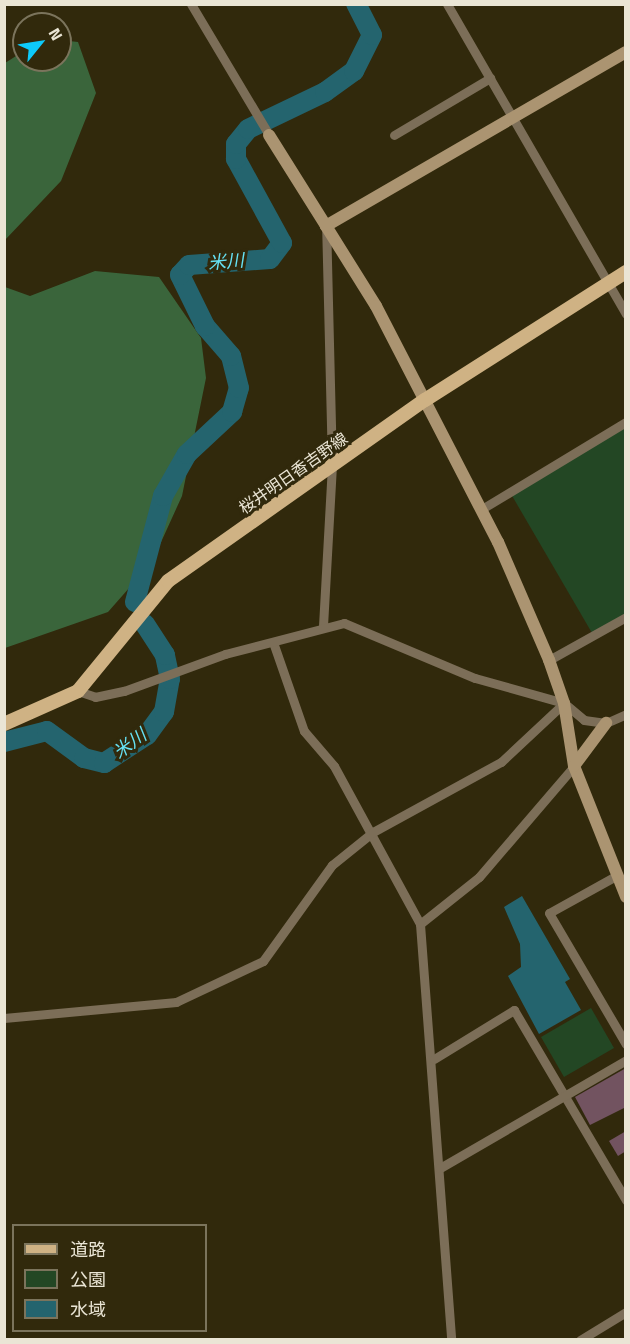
<!DOCTYPE html>
<html>
<head>
<meta charset="utf-8">
<style>
	body { margin:0 }
	#map { position:relative; width:630px; height:1344px; overflow:hidden; background:#31290c; font-family:"Titillium Web","Noto Sans JP",sans-serif }
	div>[style] { position:absolute }
	.green>* { inset:0; background:#234724 }
	.forest>* { inset:0; background:#3a653b }
	.water>* { inset:0; background:#24646e }
	.river>* { height:20px; margin:-10px; padding:0 10px; transform-origin:10px; border-radius:10px; background:#24646e }
	.building>* { inset:0; background:#725360 }
	.street>* { height:9px; margin:-4.5px; padding:0 4.5px; transform-origin:4.5px; border-radius:4.5px; background:#7c6e58 }
	.secondary>* { height:12px; margin:-6px; padding:0 6px; transform-origin:6px; border-radius:6px; background:#ab9471 }
	.primary>* { height:14px; margin:-7px; padding:0 7px; transform-origin:7px; border-radius:7px; background:#cfb284 }
	span { translate:-50% -50%; white-space:nowrap; text-align:center; line-height:1.15; -webkit-text-stroke:6px #31290c; paint-order:stroke }
	.street-label { font-size:16px; color:#eae5d5 }
	.water-label { font-size:18px; color:#66e2f5; font-style:italic }
	.frame { position:absolute; inset:0; border:6px solid #eae5d5; pointer-events:none }
	.legend { position:absolute; left:12px; top:1224px; width:195px; height:108px; box-sizing:border-box; background:#31290c; border:2px solid #7b745c; margin:0; padding:8px 10px; list-style:none; font-size:18px; color:#eae5d5 }
	.legend li { display:flex; align-items:center; gap:12px; height:30px }
	.legend b { width:30px; border:2px solid #7b745c }
	.north { position:absolute; left:12px; top:12px; width:60px; height:60px; box-sizing:border-box; background:#31290c; border:2px solid #7b745c; border-radius:50%; rotate:60deg; font-size:16px; font-weight:700; line-height:24px; text-align:center; color:#eae5d5 }
	.north::after { content:''; display:block; margin:auto; width:21px; height:27px; background:#0dcafa; clip-path:polygon(50% 0,100% 100%,50% 72%,0 100%) }
</style>
</head>
<body>
<div id="map">
	<div class="green">
		<div style="clip-path:polygon(625px 428px,625px 614px,592px 633px,511px 494px)"></div>
		<div style="clip-path:polygon(591px 1008px,614px 1048px,564px 1077px,541px 1037px)"></div>
	</div>
	<div class="forest">
		<div style="clip-path:polygon(60px 40px,78px 42px,96px 93px,61px 181px,5px 240px,5px 63px,24px 51px,24px 60px,60px 60px)"></div>
		<div style="clip-path:polygon(95px 271px,159px 277px,201px 338px,206px 378px,182px 496px,152px 562px,108px 612px,5px 648px,5px 287px,30px 296px)"></div>
	</div>
	<div class="water">
		<div style="clip-path:polygon(522px 896px,570px 979px,565px 982px,581px 1010px,539px 1034px,508px 976px,521px 967px,520px 944px,504px 907px)"></div>
	</div>
	<div class="river">
		<div style="left:135px;top:602px;width:110px;rotate:-75.2deg"></div>
		<div style="left:163px;top:496px;width:48px;rotate:-60.3deg"></div>
		<div style="left:187px;top:454px;width:62px;rotate:-43deg"></div>
		<div style="left:232px;top:412px;width:25px;rotate:-74deg"></div>
		<div style="left:239px;top:388px;width:33px;rotate:-104deg"></div>
		<div style="left:231px;top:356px;width:40px;rotate:-131deg"></div>
		<div style="left:205px;top:326px;width:57px;rotate:-116.1deg"></div>
		<div style="left:180px;top:275px;width:13px;rotate:-48deg"></div>
		<div style="left:189px;top:265px;width:81px;rotate:-4.2deg"></div>
		<div style="left:270px;top:259px;width:20px;rotate:-53deg"></div>
		<div style="left:282px;top:243px;width:96px;rotate:-118.7deg"></div>
		<div style="left:236px;top:159px;width:15px;rotate:-90deg"></div>
		<div style="left:236px;top:144px;width:19px;rotate:-51deg"></div>
		<div style="left:248px;top:129px;width:85px;rotate:-25.7deg"></div>
		<div style="left:325px;top:92px;width:36px;rotate:-36deg"></div>
		<div style="left:354px;top:71px;width:40px;rotate:-63.4deg"></div>
		<div style="left:372px;top:35px;width:35px;rotate:-117deg"></div>
		<div style="left:4px;top:742px;width:44px;rotate:-14.3deg"></div>
		<div style="left:47px;top:731px;width:46px;rotate:36.1deg"></div>
		<div style="left:84px;top:758px;width:21px;rotate:14deg"></div>
		<div style="left:104px;top:763px;width:51px;rotate:-33.1deg"></div>
		<div style="left:147px;top:735px;width:29px;rotate:-54deg"></div>
		<div style="left:164px;top:712px;width:34px;rotate:-80deg"></div>
		<div style="left:170px;top:679px;width:25px;rotate:-102deg"></div>
		<div style="left:165px;top:655px;width:37px;rotate:-123deg"></div>
	</div>
	<div class="building">
		<div style="clip-path:polygon(626px 1068px,626px 1107px,590px 1125px,575px 1097px)"></div>
		<div style="clip-path:polygon(626px 1131px,626px 1151px,618px 1156px,609px 1141px)"></div>
	</div>
	<div class="street">
		<div style="left:191px;top:4px;width:152px;rotate:59.2deg"></div>
		<div style="left:447px;top:4px;width:358px;rotate:60deg"></div>
		<div style="left:394px;top:135px;width:112px;rotate:-30.7deg"></div>
		<div style="left:480px;top:510px;width:170px;rotate:-31.1deg"></div>
		<div style="left:323px;top:626px;width:160px;rotate:-86.8deg"></div>
		<div style="left:332px;top:466px;width:239px;rotate:-91.4deg"></div>
		<div style="left:274px;top:645px;width:91px;rotate:70.8deg"></div>
		<div style="left:304px;top:731px;width:46px;rotate:49.4deg"></div>
		<div style="left:334px;top:766px;width:180px;rotate:61.4deg"></div>
		<div style="left:420px;top:924px;width:417px;rotate:85.7deg"></div>
		<div style="left:549px;top:660px;width:88px;rotate:-29.2deg"></div>
		<div style="left:78px;top:691px;width:18px;rotate:19deg"></div>
		<div style="left:95px;top:697px;width:30px;rotate:-12deg"></div>
		<div style="left:124px;top:691px;width:108px;rotate:-20.1deg"></div>
		<div style="left:225px;top:654px;width:123px;rotate:-14.6deg"></div>
		<div style="left:344px;top:623px;width:142px;rotate:22.8deg"></div>
		<div style="left:475px;top:678px;width:92px;rotate:15.7deg"></div>
		<div style="left:564px;top:703px;width:26px;rotate:40deg"></div>
		<div style="left:584px;top:720px;width:22px;rotate:8deg"></div>
		<div style="left:606px;top:723px;width:22px;rotate:-24deg"></div>
		<div style="left:614px;top:877px;width:74px;rotate:151deg"></div>
		<div style="left:549px;top:913px;width:152px;rotate:59.6deg"></div>
		<div style="left:420px;top:924px;width:75px;rotate:-38.5deg"></div>
		<div style="left:479px;top:877px;width:146px;rotate:-49.4deg"></div>
		<div style="left:4px;top:1018px;width:173px;rotate:-5.3deg"></div>
		<div style="left:176px;top:1002px;width:96px;rotate:-25.2deg"></div>
		<div style="left:263px;top:961px;width:118px;rotate:-54.3deg"></div>
		<div style="left:332px;top:865px;width:53px;rotate:-38.8deg"></div>
		<div style="left:373px;top:832px;width:146px;rotate:-28.7deg"></div>
		<div style="left:501px;top:762px;width:86px;rotate:-43.1deg"></div>
		<div style="left:434px;top:1059px;width:94px;rotate:-31.5deg"></div>
		<div style="left:514px;top:1010px;width:221px;rotate:59.5deg"></div>
		<div style="left:440px;top:1168px;width:215px;rotate:-30.1deg"></div>
		<div style="left:580px;top:1340px;width:54px;rotate:-31.3deg"></div>
	</div>
	<div class="secondary">
		<div style="left:626px;top:52px;width:347px;rotate:149.9deg"></div>
		<div style="left:326px;top:226px;width:94px;rotate:58deg"></div>
		<div style="left:376px;top:306px;width:266px;rotate:62.7deg"></div>
		<div style="left:498px;top:542px;width:129px;rotate:66.6deg"></div>
		<div style="left:549px;top:660px;width:46px;rotate:70.8deg"></div>
		<div style="left:564px;top:703px;width:64px;rotate:81deg"></div>
		<div style="left:574px;top:766px;width:141px;rotate:68.3deg"></div>
		<div style="left:269px;top:135px;width:107px;rotate:57.9deg"></div>
		<div style="left:574px;top:766px;width:54px;rotate:-53.3deg"></div>
	</div>
	<div class="primary">
		<div style="left:4px;top:724px;width:81px;rotate:-24deg"></div>
		<div style="left:78px;top:691px;width:142px;rotate:-50.7deg"></div>
		<div style="left:168px;top:581px;width:314px;rotate:-35.2deg"></div>
		<div style="left:425px;top:400px;width:238px;rotate:-32.5deg"></div>
	</div>
	<div class="street-label">
		<span style="left:293px;top:473px;rotate:-35deg">桜井明日香吉野線</span>
	</div>
	<div class="water-label">
		<span style="left:226px;top:262px;rotate:-5deg">米川</span>
		<span style="left:130px;top:744px;rotate:-36deg">米川</span>
	</div>
	<div class="frame"></div>
	<ul class="legend">
	<li><b style="height:8px;background:#cfb284"></b>道路</li>
	<li><b style="height:16px;background:#234724"></b>公園</li>
	<li><b style="height:16px;background:#24646e"></b>水域</li>
	</ul>
	<div class="north">N</div>
</div>
</body>
</html>
